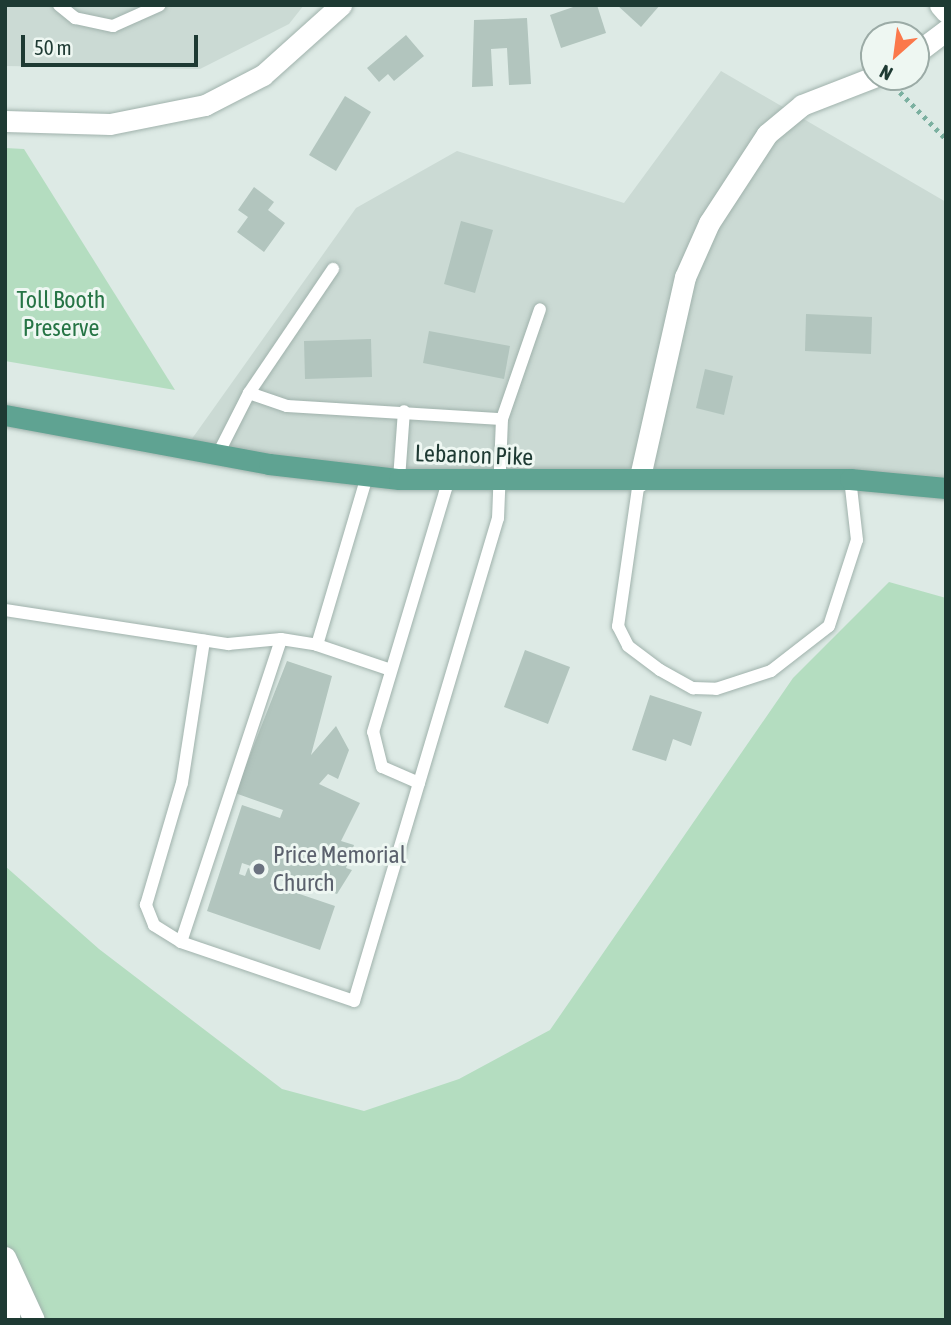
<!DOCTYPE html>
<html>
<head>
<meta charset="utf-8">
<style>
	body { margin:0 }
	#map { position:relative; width:951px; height:1325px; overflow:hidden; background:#ddeae5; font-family:"Asap Condensed",sans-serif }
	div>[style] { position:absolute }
	.built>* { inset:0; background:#cbdad4 }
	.green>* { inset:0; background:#b4ddc0 }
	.building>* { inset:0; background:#b2c5be }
	.path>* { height:4.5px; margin-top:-2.25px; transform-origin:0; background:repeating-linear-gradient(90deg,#7bb0a0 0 3.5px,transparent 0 8.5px) }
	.roads { filter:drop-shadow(0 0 2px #a0b2ac) drop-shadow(0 0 2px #a0b2ac) }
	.service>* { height:12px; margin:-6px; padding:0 6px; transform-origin:6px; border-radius:6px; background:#fff }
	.minor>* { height:21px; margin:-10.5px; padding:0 10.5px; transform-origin:10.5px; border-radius:10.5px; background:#fff }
	.primary>* { height:21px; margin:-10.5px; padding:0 10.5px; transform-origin:10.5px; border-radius:10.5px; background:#5fa392 }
	.dots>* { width:19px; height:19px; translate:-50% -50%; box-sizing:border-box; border:4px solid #eef7f2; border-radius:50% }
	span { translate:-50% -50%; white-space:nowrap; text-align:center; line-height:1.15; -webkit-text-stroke:6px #eef7f2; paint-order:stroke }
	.park-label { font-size:24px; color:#267445 }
	.street-label { font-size:24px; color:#1e3a33 }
	.worship-label { font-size:24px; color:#5b616d }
	.left { translate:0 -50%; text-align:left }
	.frame { position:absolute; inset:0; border:7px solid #1e3a33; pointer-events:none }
	.north { position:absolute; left:860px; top:21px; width:70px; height:70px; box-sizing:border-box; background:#eef7f2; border:2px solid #9baba6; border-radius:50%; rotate:208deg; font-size:19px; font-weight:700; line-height:28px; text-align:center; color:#1e3a33 }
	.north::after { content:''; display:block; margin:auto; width:24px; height:32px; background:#fb784b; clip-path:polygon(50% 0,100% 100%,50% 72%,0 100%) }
	.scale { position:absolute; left:21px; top:35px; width:177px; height:32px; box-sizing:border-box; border:4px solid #1e3a33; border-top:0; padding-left:9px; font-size:21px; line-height:24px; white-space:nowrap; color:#1e3a33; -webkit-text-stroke:5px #eef7f2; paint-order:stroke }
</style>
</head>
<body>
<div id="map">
	<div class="built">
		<div style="clip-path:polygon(5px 5px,304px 5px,289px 24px,200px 69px,5px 66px)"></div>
		<div style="clip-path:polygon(721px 71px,946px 202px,946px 488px,544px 484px,184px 450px,356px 208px,457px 151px,624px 203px)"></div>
	</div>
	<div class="green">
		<div style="clip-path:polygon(5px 148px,24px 149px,175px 390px,5px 361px)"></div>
		<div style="clip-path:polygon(889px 582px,946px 598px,946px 1320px,5px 1320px,5px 866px,99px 949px,282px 1089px,364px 1111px,459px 1079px,550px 1030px,793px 678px)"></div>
	</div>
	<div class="building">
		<div style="clip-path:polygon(579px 5px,597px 5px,606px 33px,561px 48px,550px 15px)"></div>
		<div style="clip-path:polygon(617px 5px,660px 5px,641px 27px)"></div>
		<div style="clip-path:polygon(527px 18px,531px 84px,509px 85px,507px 48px,491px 49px,493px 86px,472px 87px,474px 20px)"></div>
		<div style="clip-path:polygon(406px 35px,424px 56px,394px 81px,388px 74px,379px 82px,367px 68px)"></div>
		<div style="clip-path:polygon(345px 96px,371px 112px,336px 171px,309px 155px)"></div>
		<div style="clip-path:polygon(254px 187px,274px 202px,268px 210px,285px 223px,264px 252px,237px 232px,248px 217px,238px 210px)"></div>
		<div style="clip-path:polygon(461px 221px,493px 230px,475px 293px,444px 284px)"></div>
		<div style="clip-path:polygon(806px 314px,872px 317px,871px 354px,805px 351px)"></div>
		<div style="clip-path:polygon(429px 331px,510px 346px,504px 379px,423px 363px)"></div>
		<div style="clip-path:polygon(371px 339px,372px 377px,305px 379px,304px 341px)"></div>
		<div style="clip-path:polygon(705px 369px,733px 376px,724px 415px,696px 408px)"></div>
		<div style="clip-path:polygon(525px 650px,570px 667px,548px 724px,504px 707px)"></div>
		<div style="clip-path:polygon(evenodd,287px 661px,332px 676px,311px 755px,336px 726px,349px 750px,338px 779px,328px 774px,319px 784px,360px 803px,341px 841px,354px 845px,346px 868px,352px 870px,337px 894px,295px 879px,293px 885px,282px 881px,284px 876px,274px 872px,270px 884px,335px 906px,320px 950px,207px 911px,242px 805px,280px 818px,283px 810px,235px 793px,287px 661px,242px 863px,260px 869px,260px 872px,248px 868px,245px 876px,239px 874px,242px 863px)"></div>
		<div style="clip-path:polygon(650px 695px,702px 712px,691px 746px,673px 739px,666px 761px,632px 750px)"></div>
	</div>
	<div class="path">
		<div style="left:900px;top:92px;width:66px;rotate:45.6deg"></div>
	</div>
	<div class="roads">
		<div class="service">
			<div style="left:59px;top:5px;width:21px;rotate:39deg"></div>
			<div style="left:75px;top:18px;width:39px;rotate:12deg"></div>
			<div style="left:113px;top:26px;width:51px;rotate:-24.1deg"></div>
			<div style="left:249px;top:393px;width:40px;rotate:18.9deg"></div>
			<div style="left:287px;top:406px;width:215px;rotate:3.5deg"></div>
			<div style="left:502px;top:419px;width:99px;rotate:92.3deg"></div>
			<div style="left:498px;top:518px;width:504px;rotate:106.6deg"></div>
			<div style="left:354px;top:1001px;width:183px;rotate:-161.2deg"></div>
			<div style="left:181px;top:942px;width:319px;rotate:-71.7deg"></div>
			<div style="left:281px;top:639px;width:36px;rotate:9deg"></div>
			<div style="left:317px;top:645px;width:176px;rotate:-73.5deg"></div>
			<div style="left:502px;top:419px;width:116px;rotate:-70.9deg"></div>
			<div style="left:217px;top:456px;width:71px;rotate:-63.1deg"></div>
			<div style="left:249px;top:393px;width:150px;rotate:-55.9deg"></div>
			<div style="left:399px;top:479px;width:68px;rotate:-85.8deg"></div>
			<div style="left:639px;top:481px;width:147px;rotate:98.2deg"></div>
			<div style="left:618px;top:626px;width:22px;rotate:63deg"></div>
			<div style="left:628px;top:646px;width:40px;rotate:37deg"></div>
			<div style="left:660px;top:670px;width:38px;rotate:29deg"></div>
			<div style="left:693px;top:688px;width:23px;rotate:2deg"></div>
			<div style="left:716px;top:689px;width:58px;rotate:-18.1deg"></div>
			<div style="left:771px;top:671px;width:73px;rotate:-37.8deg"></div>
			<div style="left:829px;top:626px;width:90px;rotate:-72deg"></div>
			<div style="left:857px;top:540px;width:61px;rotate:-96.5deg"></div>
			<div style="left:5px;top:610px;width:226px;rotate:8.7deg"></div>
			<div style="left:228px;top:644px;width:53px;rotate:-5.4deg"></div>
			<div style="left:317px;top:645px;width:78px;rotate:18.7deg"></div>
			<div style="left:419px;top:783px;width:40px;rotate:-156.6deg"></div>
			<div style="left:382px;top:767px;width:36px;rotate:-104deg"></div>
			<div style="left:373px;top:732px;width:261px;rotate:-73.3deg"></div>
			<div style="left:181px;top:942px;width:32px;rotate:-148deg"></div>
			<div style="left:154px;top:925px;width:22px;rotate:-112deg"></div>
			<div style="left:146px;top:905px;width:127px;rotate:-73.6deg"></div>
			<div style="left:182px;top:783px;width:144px;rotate:-81.2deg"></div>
		</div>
		<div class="minor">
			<div style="left:940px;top:5px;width:9px;rotate:49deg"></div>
			<div style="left:916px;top:53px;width:38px;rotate:-37deg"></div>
			<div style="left:5px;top:121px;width:105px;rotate:1.6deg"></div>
			<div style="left:110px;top:124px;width:97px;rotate:-11.3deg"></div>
			<div style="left:205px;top:105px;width:65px;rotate:-27.3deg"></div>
			<div style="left:263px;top:75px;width:105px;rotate:-41.9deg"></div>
			<div style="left:639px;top:481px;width:209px;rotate:-77.3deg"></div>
			<div style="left:685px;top:277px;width:59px;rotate:-66deg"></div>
			<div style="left:709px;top:223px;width:106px;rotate:-56.9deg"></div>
			<div style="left:767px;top:134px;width:45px;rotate:-39.6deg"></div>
			<div style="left:802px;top:105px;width:77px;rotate:-21.3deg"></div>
			<div style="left:5px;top:1257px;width:69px;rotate:65.3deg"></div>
			<div style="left:9px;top:1320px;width:47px;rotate:-88.8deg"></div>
		</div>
		<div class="primary">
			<div style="left:5px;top:415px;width:269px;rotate:10.5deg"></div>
			<div style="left:269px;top:464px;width:131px;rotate:6.6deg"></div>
			<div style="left:399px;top:479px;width:451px"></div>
			<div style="left:850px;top:479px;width:96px;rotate:5.4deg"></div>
		</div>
	</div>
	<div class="dots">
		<div style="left:259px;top:869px;background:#6b7280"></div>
	</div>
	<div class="park-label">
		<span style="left:61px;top:314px">Toll Booth<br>Preserve</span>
	</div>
	<div class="street-label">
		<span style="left:474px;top:455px;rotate:2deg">Lebanon Pike</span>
	</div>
	<div class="worship-label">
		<span class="left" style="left:273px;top:869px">Price Memorial<br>Church</span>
	</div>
	<div class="frame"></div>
	<div class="north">N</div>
	<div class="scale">50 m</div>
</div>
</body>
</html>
